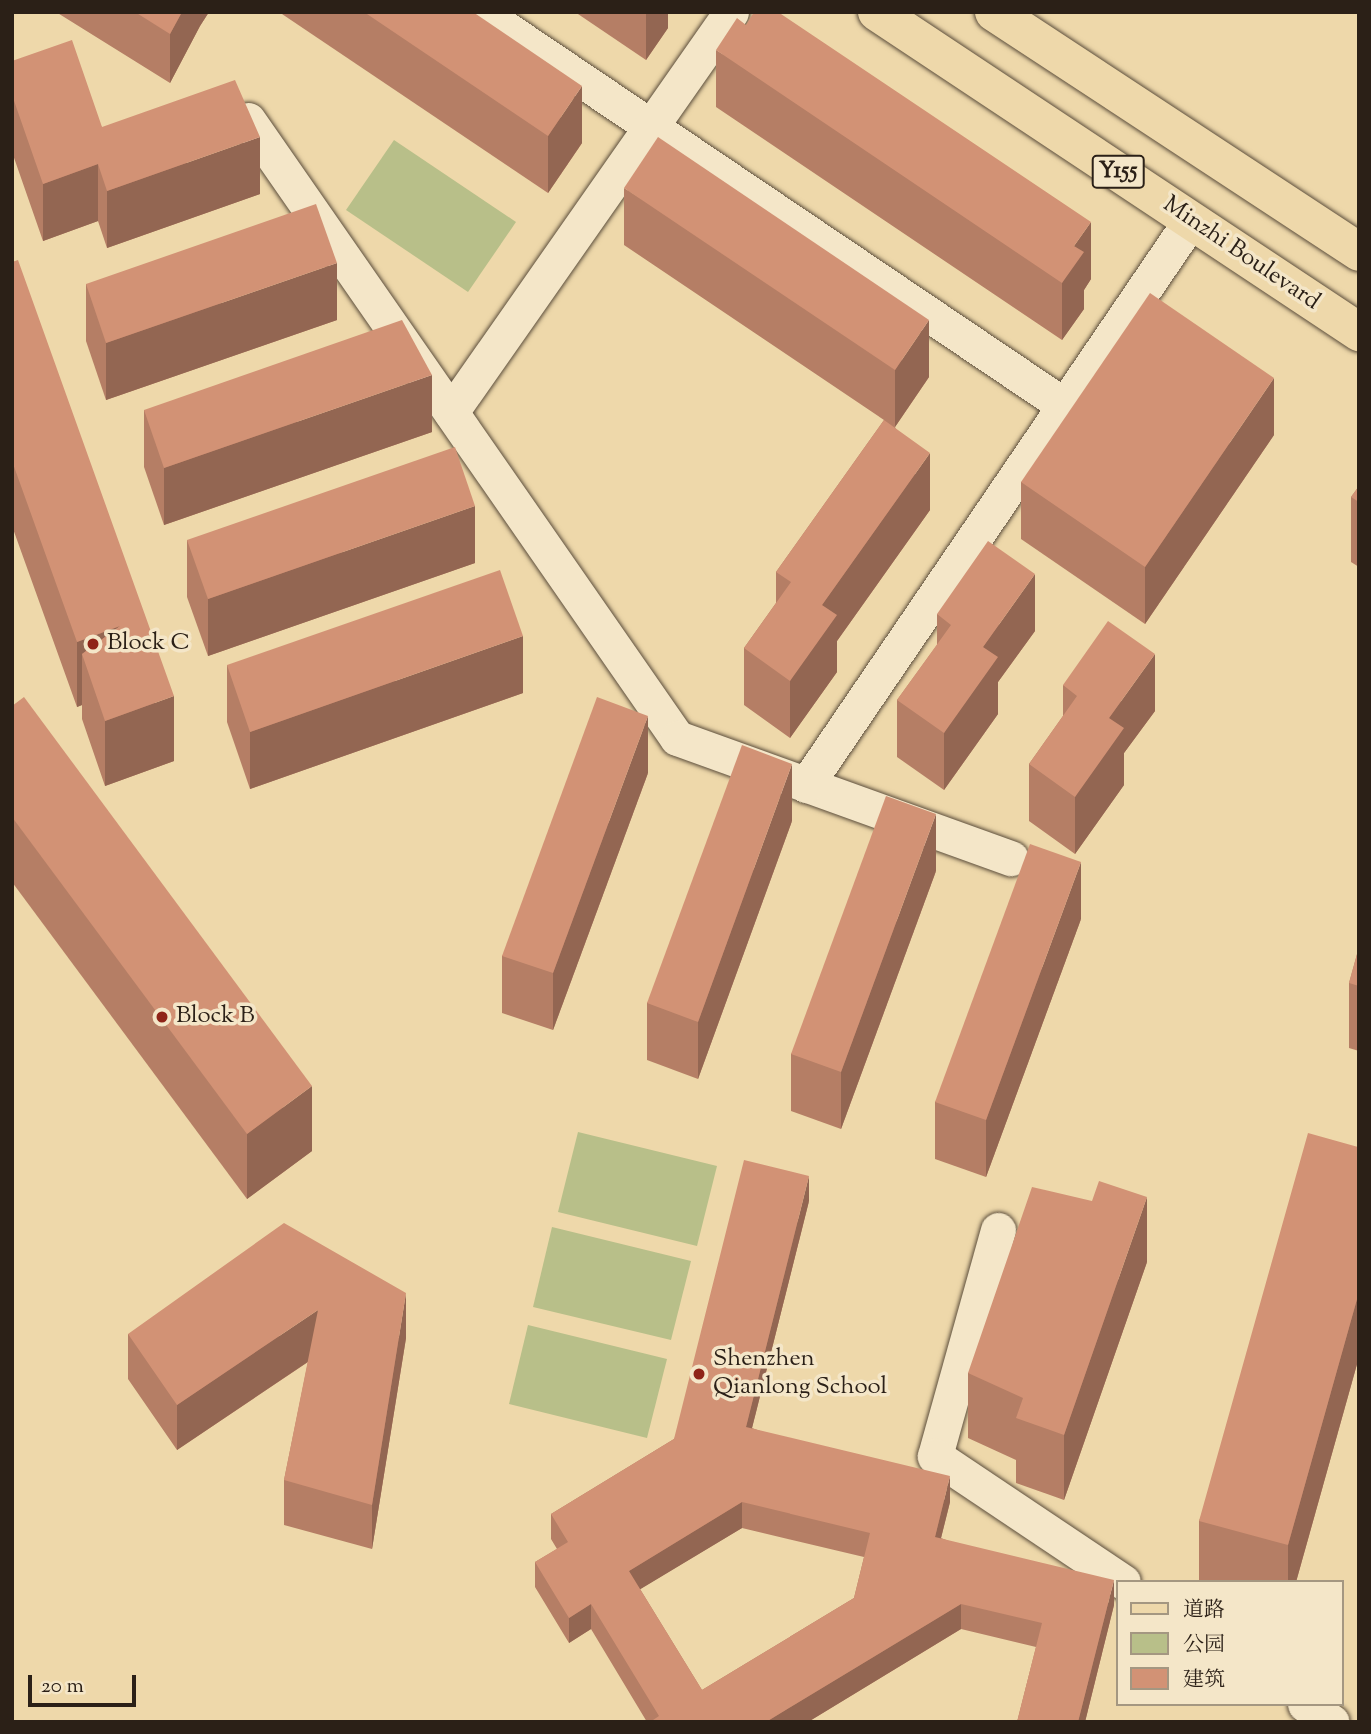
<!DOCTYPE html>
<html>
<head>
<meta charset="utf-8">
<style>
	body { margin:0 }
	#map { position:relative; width:1371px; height:1734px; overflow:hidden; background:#eed8aa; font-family:"Sorts Mill Goudy","Noto Serif SC",serif }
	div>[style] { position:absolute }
	.green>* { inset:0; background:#b8bf89 }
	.roads { filter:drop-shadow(0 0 2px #5c4e3c) drop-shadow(0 0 2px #5c4e3c) }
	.minor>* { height:35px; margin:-17.5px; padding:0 17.5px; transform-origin:17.5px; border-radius:17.5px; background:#f4e6c8 }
	.major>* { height:38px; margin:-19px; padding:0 19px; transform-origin:19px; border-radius:19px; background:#eed8aa }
	.wall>* { inset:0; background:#b57e65 }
	.shaded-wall>* { inset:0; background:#936652 }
	.building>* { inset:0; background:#d29275 }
	.dots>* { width:19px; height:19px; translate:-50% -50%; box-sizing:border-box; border:4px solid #f4e6c8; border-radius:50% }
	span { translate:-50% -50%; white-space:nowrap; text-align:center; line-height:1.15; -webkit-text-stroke:7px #f4e6c8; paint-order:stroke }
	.shield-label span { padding:2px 5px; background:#f4e6c8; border:2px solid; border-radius:5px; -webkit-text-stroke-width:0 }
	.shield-label { font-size:23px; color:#2b2017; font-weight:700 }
	.street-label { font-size:24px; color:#2b2017 }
	.poi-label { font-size:24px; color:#2b2017 }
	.left { translate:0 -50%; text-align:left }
	.frame { position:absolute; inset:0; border:14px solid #2b2017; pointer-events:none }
	.legend { position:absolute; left:1116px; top:1580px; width:228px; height:126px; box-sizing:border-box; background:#f4e6c8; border:2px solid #a49781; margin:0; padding:9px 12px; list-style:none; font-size:21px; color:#2b2017 }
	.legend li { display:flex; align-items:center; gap:14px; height:35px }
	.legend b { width:35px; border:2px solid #a49781 }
	.scale { position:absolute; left:28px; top:1675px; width:108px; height:32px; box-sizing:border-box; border:4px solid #2b2017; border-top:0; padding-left:9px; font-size:21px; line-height:24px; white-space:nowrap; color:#2b2017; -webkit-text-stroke:5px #f4e6c8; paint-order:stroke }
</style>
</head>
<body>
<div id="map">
	<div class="green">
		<div style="clip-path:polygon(394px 140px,516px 222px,468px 292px,346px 210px)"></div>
		<div style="clip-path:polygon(578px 1132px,717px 1166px,697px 1246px,558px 1212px)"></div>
		<div style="clip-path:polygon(552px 1227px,691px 1261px,671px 1340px,533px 1307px)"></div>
		<div style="clip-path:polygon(528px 1325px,667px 1359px,647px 1438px,509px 1404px)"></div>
	</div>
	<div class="roads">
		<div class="minor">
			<div style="left:481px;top:12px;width:704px;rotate:34.01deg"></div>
			<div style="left:248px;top:120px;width:752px;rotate:55.23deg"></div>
			<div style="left:677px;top:738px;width:355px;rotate:19.8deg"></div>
			<div style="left:451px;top:412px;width:488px;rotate:-55deg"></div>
			<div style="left:806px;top:785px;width:684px;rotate:-55.73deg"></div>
			<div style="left:998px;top:1230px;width:235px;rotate:105.6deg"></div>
			<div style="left:935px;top:1456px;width:226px;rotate:33.8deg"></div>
			<div style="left:1305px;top:1704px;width:32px;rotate:34deg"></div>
		</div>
		<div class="major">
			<div style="left:877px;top:12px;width:579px;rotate:33.58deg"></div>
			<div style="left:994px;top:12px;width:437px;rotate:33.3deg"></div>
		</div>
	</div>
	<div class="wall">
		<div style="clip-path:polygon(56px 12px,209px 12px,200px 26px,170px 83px)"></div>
		<div style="clip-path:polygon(279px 12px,473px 12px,582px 143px,548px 193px)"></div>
		<div style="clip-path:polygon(575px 12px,668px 12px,668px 28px,646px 60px)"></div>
		<div style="clip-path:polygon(716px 50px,1091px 279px,1084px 290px,1084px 309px,1062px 340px,716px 107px)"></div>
		<div style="clip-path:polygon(12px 61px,102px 127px,260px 194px,107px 248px,98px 221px,43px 241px,12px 152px)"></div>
		<div style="clip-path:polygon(624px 188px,929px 377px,895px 427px,930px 510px,837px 641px,837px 672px,790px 738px,744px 705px,744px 648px,776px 603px,776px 572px,884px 420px,624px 245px)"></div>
		<div style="clip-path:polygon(12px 262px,174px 761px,105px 786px,82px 719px,82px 705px,77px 707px,12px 526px)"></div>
		<div style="clip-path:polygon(86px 284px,337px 320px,106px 400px,86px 341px)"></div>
		<div style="clip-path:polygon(144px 410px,432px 432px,164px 525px,144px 467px)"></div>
		<div style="clip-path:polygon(1274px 435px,1145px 624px,1021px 539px,1021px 482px)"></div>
		<div style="clip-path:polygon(1359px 486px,1359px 567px,1351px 562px,1351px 497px)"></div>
		<div style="clip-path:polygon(187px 540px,475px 563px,208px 656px,187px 597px)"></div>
		<div style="clip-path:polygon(937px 614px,1035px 631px,998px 682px,998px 714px,944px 790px,897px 757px,897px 700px,937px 645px)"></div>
		<div style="clip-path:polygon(227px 665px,523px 693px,250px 789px,227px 722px)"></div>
		<div style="clip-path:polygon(1063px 685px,1155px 711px,1124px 753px,1124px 785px,1075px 854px,1029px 821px,1029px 764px,1063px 716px)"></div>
		<div style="clip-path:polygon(12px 706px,312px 1151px,247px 1199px,12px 882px)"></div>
		<div style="clip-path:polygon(648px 773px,553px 1030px,502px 1013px,502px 956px)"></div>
		<div style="clip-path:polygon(792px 821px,698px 1079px,647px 1060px,647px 1003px)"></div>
		<div style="clip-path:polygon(936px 871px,841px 1129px,791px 1111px,791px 1054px)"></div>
		<div style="clip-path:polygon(1081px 919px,986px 1177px,935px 1159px,935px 1102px)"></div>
		<div style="clip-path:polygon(1359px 947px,1359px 1051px,1349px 1048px,1349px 983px)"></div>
		<div style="clip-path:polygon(1359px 1142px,1359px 1357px,1296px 1582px,1199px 1582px,1199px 1521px)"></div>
		<div style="clip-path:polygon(evenodd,809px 1201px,752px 1428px,950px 1502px,941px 1538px,1114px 1605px,1085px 1722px,1017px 1722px,1036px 1647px,961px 1629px,808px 1722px,647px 1722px,591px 1629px,569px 1643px,535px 1587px,535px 1562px,557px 1549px,551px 1539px,551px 1514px,674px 1439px,809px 1201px,742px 1528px,864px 1557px,854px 1598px,702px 1690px,640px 1589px,742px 1528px)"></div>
		<div style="clip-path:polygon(1147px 1262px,1064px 1500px,1016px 1483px,1016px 1460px,968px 1438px,968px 1373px)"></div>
		<div style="clip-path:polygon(128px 1334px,406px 1338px,372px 1549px,284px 1525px,284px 1480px,308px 1362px,177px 1450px,128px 1379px)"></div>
	</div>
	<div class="shaded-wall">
		<div style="clip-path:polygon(182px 12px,209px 12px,200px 26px,170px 83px,170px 34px)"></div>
		<div style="clip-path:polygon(646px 12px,668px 12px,668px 28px,646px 60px)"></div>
		<div style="clip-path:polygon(582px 86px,582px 143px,548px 193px,548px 136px)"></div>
		<div style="clip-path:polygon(260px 137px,260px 194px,107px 248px,107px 191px)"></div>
		<div style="clip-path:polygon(98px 164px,98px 221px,43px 241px,43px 184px)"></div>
		<div style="clip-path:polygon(1091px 222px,1091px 279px,1084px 290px,1084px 309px,1062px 340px,1062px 283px,1074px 246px)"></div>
		<div style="clip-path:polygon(337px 263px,337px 320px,106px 400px,106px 343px)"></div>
		<div style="clip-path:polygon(929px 320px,929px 377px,895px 427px,895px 370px)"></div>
		<div style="clip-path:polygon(432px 375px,432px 432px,164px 525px,164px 468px)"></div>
		<div style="clip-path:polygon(1274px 378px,1274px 435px,1145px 624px,1145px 567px)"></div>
		<div style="clip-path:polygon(930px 453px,930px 510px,837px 641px,837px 672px,790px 738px,790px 681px,822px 605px)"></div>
		<div style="clip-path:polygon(475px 506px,475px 563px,208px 656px,208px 599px)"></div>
		<div style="clip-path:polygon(1035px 574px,1035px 631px,998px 682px,998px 714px,944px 790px,944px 733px,983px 647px)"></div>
		<div style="clip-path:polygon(120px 626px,82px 654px,82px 705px,77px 707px,77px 642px)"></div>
		<div style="clip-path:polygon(523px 636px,523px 693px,250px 789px,250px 732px)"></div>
		<div style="clip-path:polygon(1155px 654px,1155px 711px,1124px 753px,1124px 785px,1075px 854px,1075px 797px,1109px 718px)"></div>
		<div style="clip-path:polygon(174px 696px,174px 761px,105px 786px,105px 721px)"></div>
		<div style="clip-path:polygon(648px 716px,648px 773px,553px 1030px,553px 973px)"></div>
		<div style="clip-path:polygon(792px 764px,792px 821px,698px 1079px,698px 1022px)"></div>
		<div style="clip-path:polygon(936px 814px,936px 871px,841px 1129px,841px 1072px)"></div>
		<div style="clip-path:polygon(1081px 862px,1081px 919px,986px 1177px,986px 1120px)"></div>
		<div style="clip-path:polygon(312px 1086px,312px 1151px,247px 1199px,247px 1134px)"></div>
		<div style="clip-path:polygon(809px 1176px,809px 1201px,746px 1452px,746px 1427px)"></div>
		<div style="clip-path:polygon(1147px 1197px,1147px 1262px,1064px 1500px,1064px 1435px)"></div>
		<div style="clip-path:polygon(1359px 1292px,1359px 1357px,1296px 1582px,1288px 1582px,1288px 1545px)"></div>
		<div style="clip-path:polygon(406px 1293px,406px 1338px,372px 1549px,372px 1505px)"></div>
		<div style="clip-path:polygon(318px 1310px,318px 1355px,177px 1450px,177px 1405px)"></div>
		<div style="clip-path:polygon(950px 1476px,950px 1502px,935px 1562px,935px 1537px)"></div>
		<div style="clip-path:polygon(742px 1502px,742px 1528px,629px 1596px,629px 1571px)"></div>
		<div style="clip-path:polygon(1114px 1580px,1114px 1605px,1085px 1722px,1078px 1722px)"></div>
		<div style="clip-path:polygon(591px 1604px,591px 1629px,569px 1643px,569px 1618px)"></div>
		<div style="clip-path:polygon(961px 1604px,961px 1629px,808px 1722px,766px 1722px)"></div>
	</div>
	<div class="building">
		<div style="clip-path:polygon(135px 12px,182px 12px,170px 34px)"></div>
		<div style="clip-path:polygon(364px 12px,473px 12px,582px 86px,548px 136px)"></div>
		<div style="clip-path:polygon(754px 12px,778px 12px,1091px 222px,1074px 246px,1084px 252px,1062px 283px,716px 50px,737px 18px,746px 25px)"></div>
		<div style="clip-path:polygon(72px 40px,102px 127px,235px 80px,260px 137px,107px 191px,98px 164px,43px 184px,12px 95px,12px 61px)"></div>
		<div style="clip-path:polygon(658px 137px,929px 320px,895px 370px,624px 188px)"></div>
		<div style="clip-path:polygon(316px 204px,337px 263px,106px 343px,86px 284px)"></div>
		<div style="clip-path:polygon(18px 260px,174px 696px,105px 721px,82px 654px,120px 626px,77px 642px,12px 461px,12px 262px)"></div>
		<div style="clip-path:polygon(1150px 293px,1274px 378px,1145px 567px,1021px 482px)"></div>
		<div style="clip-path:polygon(402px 320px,432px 375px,164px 468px,144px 410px)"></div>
		<div style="clip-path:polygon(884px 420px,930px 453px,822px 605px,837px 615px,790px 681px,744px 648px,791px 582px,776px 572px)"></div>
		<div style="clip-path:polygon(455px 447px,475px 506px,208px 599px,187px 540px)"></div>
		<div style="clip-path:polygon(1359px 486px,1359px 502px,1351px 497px)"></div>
		<div style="clip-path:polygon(988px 541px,1035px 574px,983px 647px,998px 657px,944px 733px,897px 700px,951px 625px,937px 614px)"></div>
		<div style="clip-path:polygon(500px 570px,523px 636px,250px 732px,227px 665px)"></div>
		<div style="clip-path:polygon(1108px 621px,1155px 654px,1109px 718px,1124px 728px,1075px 797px,1029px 764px,1077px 696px,1063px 685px)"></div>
		<div style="clip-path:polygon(24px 697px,312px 1086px,247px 1134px,12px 817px,12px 706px)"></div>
		<div style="clip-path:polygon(597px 697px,648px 716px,553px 973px,502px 956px)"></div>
		<div style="clip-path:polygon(742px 745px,792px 764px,698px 1022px,647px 1003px)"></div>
		<div style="clip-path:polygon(886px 796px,936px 814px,841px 1072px,791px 1054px)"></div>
		<div style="clip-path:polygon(1030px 844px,1081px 862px,986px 1120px,935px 1102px)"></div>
		<div style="clip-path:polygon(1359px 947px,1359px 986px,1349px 983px)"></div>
		<div style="clip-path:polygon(1308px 1133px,1358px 1147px,1359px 1142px,1359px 1292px,1288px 1545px,1199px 1521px)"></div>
		<div style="clip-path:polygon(evenodd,744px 1160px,809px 1176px,746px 1427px,950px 1476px,935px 1537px,1114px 1580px,1078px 1722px,1017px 1722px,1042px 1623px,961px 1604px,766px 1722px,650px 1722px,659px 1716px,591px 1604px,569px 1618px,535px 1562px,568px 1542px,551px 1514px,674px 1439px,744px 1160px,742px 1502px,870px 1533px,854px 1598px,702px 1690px,629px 1571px,742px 1502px)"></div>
		<div style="clip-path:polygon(1099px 1181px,1147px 1197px,1064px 1435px,1016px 1418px,1023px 1398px,968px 1373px,1032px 1187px,1092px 1201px)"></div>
		<div style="clip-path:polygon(284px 1223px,406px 1293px,372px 1505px,284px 1480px,318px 1310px,177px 1405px,128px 1334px)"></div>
	</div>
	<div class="dots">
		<div style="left:93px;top:644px;background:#8f2418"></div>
		<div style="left:162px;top:1017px;background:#8f2418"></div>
		<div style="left:699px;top:1374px;background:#8f2418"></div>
	</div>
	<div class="shield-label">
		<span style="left:1118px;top:172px">Y155</span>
	</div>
	<div class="street-label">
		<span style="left:1241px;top:254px;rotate:34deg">Minzhi Boulevard</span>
	</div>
	<div class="poi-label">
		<span class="left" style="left:107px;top:644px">Block C</span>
		<span class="left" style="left:176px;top:1017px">Block B</span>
		<span class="left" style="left:713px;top:1374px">Shenzhen<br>Qianlong School</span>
	</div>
	<div class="frame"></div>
	<ul class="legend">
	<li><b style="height:9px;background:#eed8aa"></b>道路</li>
	<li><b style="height:19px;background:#b8bf89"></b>公园</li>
	<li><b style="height:19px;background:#d29275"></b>建筑</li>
	</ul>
	<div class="scale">20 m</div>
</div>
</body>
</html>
